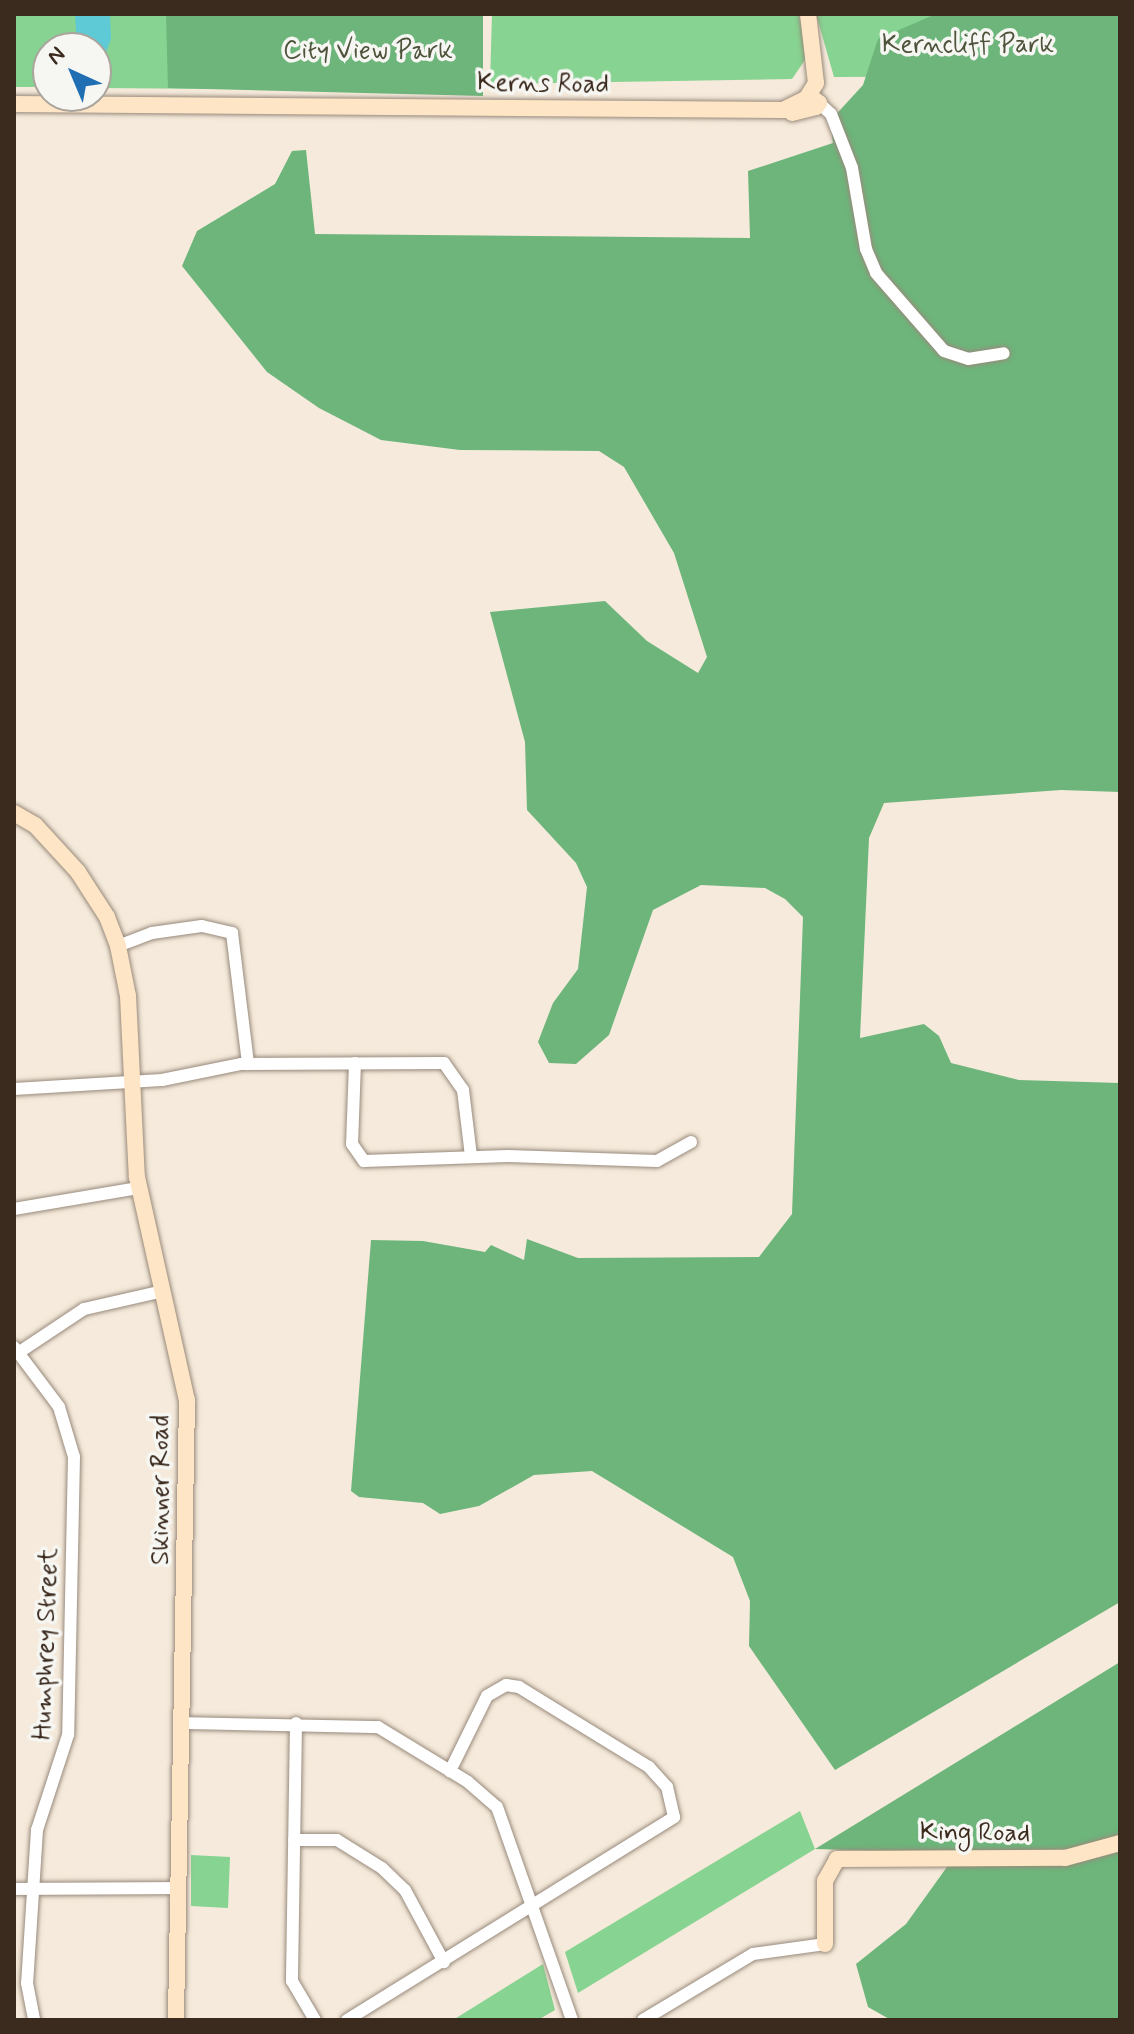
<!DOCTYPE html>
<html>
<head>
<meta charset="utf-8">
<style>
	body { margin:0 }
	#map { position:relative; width:1134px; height:2034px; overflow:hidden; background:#f5eadb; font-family:Mynerve,sans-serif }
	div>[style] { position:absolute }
	.green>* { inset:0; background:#87d391 }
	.forest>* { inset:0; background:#6db57b }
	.water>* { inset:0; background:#5ecad5 }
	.roads { filter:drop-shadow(0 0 2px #988a7c) drop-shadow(0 0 2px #988a7c) }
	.street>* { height:12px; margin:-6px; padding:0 6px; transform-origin:6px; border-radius:6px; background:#fff }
	.secondary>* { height:16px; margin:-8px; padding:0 8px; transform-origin:8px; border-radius:8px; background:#fee5c5 }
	span { translate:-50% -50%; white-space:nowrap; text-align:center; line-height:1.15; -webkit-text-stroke:7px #f6f6f2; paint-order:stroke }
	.park-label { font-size:26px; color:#4e543b }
	.street-label { font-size:26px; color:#3b2a1e }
	.frame { position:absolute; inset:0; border:16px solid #3b2a1e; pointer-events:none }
	.north { position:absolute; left:32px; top:32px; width:80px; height:80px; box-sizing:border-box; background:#f6f6f2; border:2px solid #aba49d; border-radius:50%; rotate:316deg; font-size:22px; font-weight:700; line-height:32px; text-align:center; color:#3b2a1e }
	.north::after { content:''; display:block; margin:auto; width:28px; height:36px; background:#1f6fb2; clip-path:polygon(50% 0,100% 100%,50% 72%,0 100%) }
</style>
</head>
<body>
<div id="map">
	<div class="green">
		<div style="clip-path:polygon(14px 14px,482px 14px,480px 91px,96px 88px,96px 48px,48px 48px,48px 87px,14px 87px)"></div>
		<div style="clip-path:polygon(492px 14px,799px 14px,807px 57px,792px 79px,490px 84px)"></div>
		<div style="clip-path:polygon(816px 14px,1120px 14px,1120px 76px,834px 77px)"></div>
		<div style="clip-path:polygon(800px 1811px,815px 1849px,578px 1993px,565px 1952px)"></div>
		<div style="clip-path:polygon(191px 1855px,230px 1857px,228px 1908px,191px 1906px)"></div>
		<div style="clip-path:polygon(543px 1964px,555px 2010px,538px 2020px,453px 2020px)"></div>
	</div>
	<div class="forest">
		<div style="clip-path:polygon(166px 14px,483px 14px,483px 96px,168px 88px)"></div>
		<div style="clip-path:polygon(936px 14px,1120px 14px,1120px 792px,1061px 790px,884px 803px,869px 838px,860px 1038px,924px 1024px,939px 1036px,951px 1063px,1019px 1080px,1120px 1083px,1120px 1602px,835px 1770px,749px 1646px,750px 1601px,733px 1557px,592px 1471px,534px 1475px,479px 1506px,440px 1514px,423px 1503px,359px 1497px,351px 1491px,371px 1240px,423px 1241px,485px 1252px,491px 1245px,524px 1260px,527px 1239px,578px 1258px,759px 1257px,792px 1214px,803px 917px,785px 899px,765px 888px,701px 885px,653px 910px,609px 1035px,576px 1064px,549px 1063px,538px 1042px,553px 1003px,578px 969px,587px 887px,576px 863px,527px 810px,525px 742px,490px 612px,605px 601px,647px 641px,698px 673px,707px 657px,674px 553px,624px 467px,599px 451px,460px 450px,381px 440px,319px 408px,267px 372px,182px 266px,197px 231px,275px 184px,292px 151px,306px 150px,315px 234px,750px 238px,748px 171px,833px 143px,830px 121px,863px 85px,878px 39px)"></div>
		<div style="clip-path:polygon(1120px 1662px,1120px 2020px,891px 2020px,868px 2007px,856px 1964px,906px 1924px,957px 1853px,815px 1849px)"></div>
	</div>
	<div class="water">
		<div style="clip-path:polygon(75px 14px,110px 14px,111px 39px,105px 55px,96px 59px,96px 48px,77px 48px)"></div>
	</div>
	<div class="roads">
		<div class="street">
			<div style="left:819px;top:103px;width:16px;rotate:43deg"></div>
			<div style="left:831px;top:114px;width:58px;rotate:68.7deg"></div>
			<div style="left:852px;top:168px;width:82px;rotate:80.2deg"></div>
			<div style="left:866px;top:249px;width:26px;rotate:67deg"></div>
			<div style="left:876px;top:273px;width:103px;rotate:48.9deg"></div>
			<div style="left:944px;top:351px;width:25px;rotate:18deg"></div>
			<div style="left:968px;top:359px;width:36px;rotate:-9deg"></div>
			<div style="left:118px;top:946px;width:36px;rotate:-21deg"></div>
			<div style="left:152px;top:933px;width:50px;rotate:-8deg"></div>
			<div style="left:202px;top:926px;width:31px;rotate:13deg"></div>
			<div style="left:232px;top:933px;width:132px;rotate:83deg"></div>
			<div style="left:355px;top:1063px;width:81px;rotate:92.1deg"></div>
			<div style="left:352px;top:1144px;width:21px;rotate:55deg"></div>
			<div style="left:364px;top:1161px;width:144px;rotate:-2deg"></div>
			<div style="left:508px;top:1156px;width:149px;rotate:1.9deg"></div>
			<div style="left:657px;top:1161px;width:39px;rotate:-29deg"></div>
			<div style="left:14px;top:1089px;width:148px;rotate:-3.5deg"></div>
			<div style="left:162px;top:1080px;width:81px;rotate:-11.4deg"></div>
			<div style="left:241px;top:1064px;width:203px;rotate:-0.3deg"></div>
			<div style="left:444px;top:1063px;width:33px;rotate:55deg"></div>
			<div style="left:463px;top:1090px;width:66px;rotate:83.1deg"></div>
			<div style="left:14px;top:1209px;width:126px;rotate:-9.6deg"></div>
			<div style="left:14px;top:1347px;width:75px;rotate:53.1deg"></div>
			<div style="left:59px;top:1407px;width:52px;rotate:73.3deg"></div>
			<div style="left:74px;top:1457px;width:278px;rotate:91.2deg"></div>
			<div style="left:68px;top:1735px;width:100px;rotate:108.1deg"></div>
			<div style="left:37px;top:1830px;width:153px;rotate:93.7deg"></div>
			<div style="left:27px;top:1983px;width:38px;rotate:79deg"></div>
			<div style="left:18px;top:1353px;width:79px;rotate:-33.7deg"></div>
			<div style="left:84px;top:1309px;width:77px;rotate:-12.8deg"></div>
			<div style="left:182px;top:1723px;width:196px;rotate:1.2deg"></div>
			<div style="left:378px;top:1727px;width:105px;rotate:31.4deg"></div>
			<div style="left:468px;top:1782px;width:38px;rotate:41deg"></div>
			<div style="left:497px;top:1807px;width:226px;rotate:70.6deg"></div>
			<div style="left:296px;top:1723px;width:258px;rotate:90.9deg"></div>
			<div style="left:292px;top:1981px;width:45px;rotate:59.5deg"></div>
			<div style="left:294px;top:1840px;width:43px"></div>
			<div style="left:337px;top:1840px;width:53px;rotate:31.9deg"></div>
			<div style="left:382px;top:1868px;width:32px;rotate:44deg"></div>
			<div style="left:405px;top:1890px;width:82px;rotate:61.6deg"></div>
			<div style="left:14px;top:1889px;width:165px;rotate:-0.3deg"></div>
			<div style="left:347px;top:2020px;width:385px;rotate:-31.8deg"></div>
			<div style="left:674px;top:1817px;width:31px;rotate:-103deg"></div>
			<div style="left:667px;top:1787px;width:27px;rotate:-132deg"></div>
			<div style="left:649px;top:1767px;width:153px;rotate:-148.4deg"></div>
			<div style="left:519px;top:1687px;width:13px;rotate:-171deg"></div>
			<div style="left:506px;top:1685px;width:22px;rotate:150deg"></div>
			<div style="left:487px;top:1696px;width:84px;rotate:116.3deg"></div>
			<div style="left:643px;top:2020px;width:128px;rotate:-31deg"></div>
			<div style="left:753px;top:1954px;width:73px;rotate:-7.9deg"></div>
		</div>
		<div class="secondary">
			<div style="left:14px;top:104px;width:769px;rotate:0.45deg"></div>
			<div style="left:783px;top:110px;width:25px;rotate:-26deg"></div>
			<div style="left:806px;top:99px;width:19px;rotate:-58deg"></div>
			<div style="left:816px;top:83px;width:69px;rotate:-96.6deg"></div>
			<div style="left:792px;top:113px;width:25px;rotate:-14deg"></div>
			<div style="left:816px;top:107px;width:5px;rotate:-53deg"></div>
			<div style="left:819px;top:103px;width:11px;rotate:-142deg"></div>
			<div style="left:14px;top:813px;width:24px;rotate:30deg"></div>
			<div style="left:35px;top:825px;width:64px;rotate:47.5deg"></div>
			<div style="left:78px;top:872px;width:54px;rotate:57.2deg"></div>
			<div style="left:107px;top:917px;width:31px;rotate:69deg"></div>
			<div style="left:118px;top:946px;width:51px;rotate:78.7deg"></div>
			<div style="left:128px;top:996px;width:181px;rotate:87.2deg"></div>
			<div style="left:137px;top:1177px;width:229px;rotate:77.4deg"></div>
			<div style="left:187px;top:1400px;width:620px;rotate:91.02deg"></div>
			<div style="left:825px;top:1944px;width:63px;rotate:-90deg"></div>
			<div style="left:825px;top:1881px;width:25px;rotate:-61deg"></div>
			<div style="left:837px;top:1859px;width:228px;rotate:-0.3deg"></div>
			<div style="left:1065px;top:1858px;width:57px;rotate:-15.3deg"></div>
		</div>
	</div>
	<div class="park-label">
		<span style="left:968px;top:46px">Kerncliff Park</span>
		<span style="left:368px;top:52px">City View Park</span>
	</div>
	<div class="street-label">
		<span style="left:543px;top:85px;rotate:1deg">Kerns Road</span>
		<span style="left:162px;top:1490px;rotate:-90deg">Skinner Road</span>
		<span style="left:47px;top:1644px;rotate:-88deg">Humphrey Street</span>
		<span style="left:975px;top:1834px;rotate:1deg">King Road</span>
	</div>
	<div class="frame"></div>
	<div class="north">N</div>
</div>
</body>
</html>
